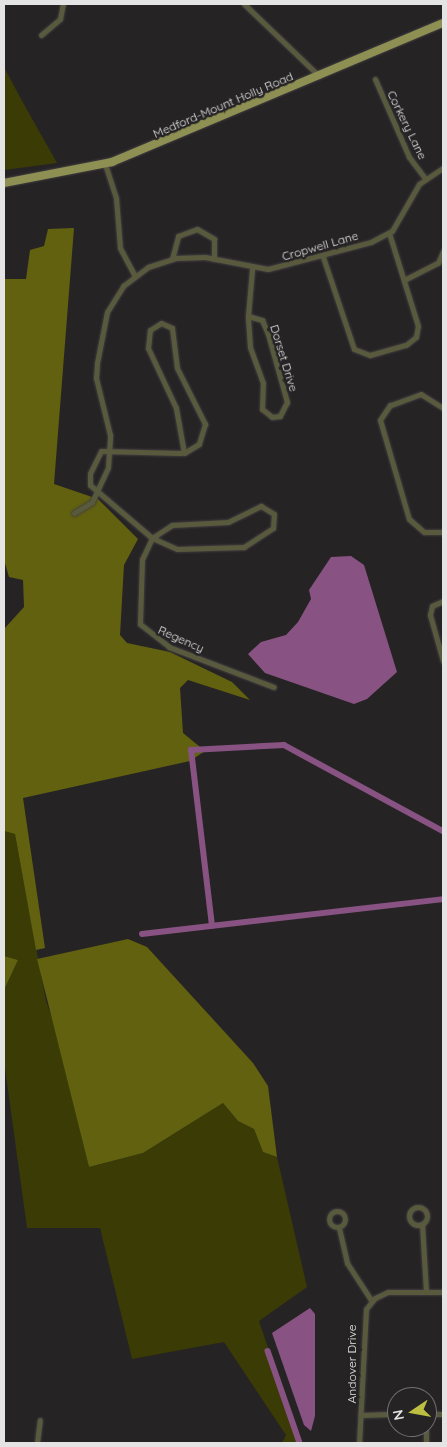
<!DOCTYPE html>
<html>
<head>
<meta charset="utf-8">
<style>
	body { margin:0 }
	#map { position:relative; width:447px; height:1447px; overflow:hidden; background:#262325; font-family:Quicksand,sans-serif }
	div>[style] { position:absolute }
	.green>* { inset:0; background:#3a3b05 }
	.forest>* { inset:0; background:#61610f }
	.water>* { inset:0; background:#885383 }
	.canal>* { height:5.5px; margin:-2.75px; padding:0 2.75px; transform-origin:2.75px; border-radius:2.75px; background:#885383 }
	.roads { filter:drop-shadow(0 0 1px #413e40) drop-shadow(0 0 1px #413e40) }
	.minor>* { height:5px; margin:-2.5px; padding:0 2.5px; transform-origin:2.5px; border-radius:2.5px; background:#595a3d }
	.minor>.ring { margin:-2.5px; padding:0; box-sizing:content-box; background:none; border:5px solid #595a3d; border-radius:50% }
	.primary>* { height:8px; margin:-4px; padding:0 4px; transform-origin:4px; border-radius:4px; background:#8e9053 }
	span { translate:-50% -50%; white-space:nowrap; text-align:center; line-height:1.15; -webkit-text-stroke:5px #262325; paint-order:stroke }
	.street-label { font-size:12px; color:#e5e4e5 }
	.frame { position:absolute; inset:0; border:5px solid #e5e4e5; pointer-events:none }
	.north { position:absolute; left:387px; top:1387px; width:50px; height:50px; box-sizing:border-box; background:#262325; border:1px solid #727072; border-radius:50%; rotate:258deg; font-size:14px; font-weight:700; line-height:20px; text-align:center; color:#e5e4e5 }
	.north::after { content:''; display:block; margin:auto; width:18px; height:22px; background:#bdbf43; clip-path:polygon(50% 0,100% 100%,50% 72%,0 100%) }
</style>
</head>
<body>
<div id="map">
	<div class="green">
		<div style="clip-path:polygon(4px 67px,21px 99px,57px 163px,4px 170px)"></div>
		<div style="clip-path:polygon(4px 831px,15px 834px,46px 1001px,57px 1032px,89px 1167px,143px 1153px,223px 1103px,238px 1121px,254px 1129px,263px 1152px,277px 1157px,307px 1287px,259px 1321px,300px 1443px,282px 1443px,286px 1435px,224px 1342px,132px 1359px,100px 1228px,27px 1228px,4px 1061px,4px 990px,18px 960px,4px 956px)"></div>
	</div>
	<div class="forest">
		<div style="clip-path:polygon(74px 228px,54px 484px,98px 499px,138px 539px,124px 565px,120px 635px,127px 643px,170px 652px,232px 682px,250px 700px,188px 680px,180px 688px,183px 733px,205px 751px,190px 761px,23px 798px,45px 948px,36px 950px,15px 834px,4px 831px,4px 629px,24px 607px,23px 580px,9px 577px,4px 560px,4px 279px,26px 279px,30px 250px,44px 246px,48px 229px)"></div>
		<div style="clip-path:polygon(128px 939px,147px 947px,253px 1063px,268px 1086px,277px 1157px,263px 1152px,254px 1129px,238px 1121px,223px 1103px,143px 1153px,89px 1167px,37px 959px)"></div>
		<div style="clip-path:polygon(4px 956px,18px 960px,4px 990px)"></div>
	</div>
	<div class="water">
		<div style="clip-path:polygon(351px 556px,364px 565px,397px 672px,367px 699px,354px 704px,265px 673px,248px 654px,261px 642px,286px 635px,298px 622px,311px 599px,309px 590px,331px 557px)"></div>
		<div style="clip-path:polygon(310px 1308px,315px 1314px,315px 1416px,311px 1431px,304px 1425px,272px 1333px)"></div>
	</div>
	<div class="canal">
		<div style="left:212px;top:926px;width:177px;rotate:-96.8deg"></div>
		<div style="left:191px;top:750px;width:93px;rotate:-3.1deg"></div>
		<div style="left:284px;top:745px;width:181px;rotate:28.4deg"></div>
		<div style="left:142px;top:934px;width:303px;rotate:-6.6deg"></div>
		<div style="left:268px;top:1351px;width:97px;rotate:70.8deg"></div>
	</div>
	<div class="roads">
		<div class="minor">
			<div style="left:244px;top:4px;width:104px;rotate:43.8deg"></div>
			<div style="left:41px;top:35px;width:25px;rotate:-40deg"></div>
			<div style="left:60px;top:19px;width:15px;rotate:-79deg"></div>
			<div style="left:375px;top:79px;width:85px;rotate:66.4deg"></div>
			<div style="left:409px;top:157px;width:26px;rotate:53deg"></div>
			<div style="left:105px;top:164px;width:36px;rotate:72deg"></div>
			<div style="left:116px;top:198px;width:50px;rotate:85.4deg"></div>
			<div style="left:120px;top:248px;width:32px;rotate:62deg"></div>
			<div style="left:323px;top:257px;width:97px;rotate:71.4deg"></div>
			<div style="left:354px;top:349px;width:17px;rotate:21deg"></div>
			<div style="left:370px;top:355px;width:37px;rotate:-16deg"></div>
			<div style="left:406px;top:345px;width:13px;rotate:-39deg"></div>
			<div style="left:416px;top:337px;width:11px;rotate:-80deg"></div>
			<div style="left:418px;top:326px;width:97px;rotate:-107.3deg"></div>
			<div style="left:172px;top:259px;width:24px;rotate:-75deg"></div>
			<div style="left:178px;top:236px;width:20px;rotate:-20deg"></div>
			<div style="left:197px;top:229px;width:20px;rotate:30deg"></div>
			<div style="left:214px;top:239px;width:20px;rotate:90deg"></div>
			<div style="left:404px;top:280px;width:38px;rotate:-27deg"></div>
			<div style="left:438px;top:263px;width:13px;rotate:-67deg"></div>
			<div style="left:248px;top:316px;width:15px;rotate:16deg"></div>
			<div style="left:262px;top:320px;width:15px;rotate:67deg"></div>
			<div style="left:268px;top:334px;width:71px;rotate:74.4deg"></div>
			<div style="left:287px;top:402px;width:16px;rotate:117deg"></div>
			<div style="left:280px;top:416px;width:8px;rotate:173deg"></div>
			<div style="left:272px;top:417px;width:13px;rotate:-141deg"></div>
			<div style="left:262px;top:409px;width:26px;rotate:-88deg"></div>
			<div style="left:263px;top:383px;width:38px;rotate:-110deg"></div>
			<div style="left:250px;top:347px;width:31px;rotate:-94deg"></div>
			<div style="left:248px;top:316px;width:47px;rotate:-85.1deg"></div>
			<div style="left:161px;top:323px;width:12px;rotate:24deg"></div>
			<div style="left:172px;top:328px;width:40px;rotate:82.9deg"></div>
			<div style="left:177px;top:368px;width:63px;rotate:63.4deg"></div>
			<div style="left:205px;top:424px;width:21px;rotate:107deg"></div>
			<div style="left:199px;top:444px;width:17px;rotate:149deg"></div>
			<div style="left:184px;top:453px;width:46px;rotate:-100.1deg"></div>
			<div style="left:176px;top:408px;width:66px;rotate:-115deg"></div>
			<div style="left:148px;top:348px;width:18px;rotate:-84deg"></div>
			<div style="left:150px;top:330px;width:13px;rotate:-32deg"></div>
			<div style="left:443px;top:408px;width:26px;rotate:-148deg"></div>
			<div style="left:421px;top:394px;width:33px;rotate:160deg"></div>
			<div style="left:390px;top:405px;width:18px;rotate:124deg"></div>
			<div style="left:380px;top:420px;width:103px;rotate:73.7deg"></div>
			<div style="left:409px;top:519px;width:20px;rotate:41deg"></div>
			<div style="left:424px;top:532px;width:19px"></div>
			<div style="left:181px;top:453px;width:80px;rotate:-178.6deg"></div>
			<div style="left:101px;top:451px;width:25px;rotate:116deg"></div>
			<div style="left:90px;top:474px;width:11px;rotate:90deg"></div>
			<div style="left:90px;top:485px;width:82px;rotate:40.5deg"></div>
			<div style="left:152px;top:538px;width:23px;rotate:115deg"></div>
			<div style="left:142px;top:559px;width:65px;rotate:91.8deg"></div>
			<div style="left:140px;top:624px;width:37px;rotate:38deg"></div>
			<div style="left:169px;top:647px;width:112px;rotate:20.9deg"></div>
			<div style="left:261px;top:506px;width:15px;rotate:32deg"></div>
			<div style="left:274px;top:514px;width:14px;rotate:94deg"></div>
			<div style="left:273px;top:528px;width:35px;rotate:147deg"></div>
			<div style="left:244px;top:547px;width:67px;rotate:178.3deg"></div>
			<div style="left:177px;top:549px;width:27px;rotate:-156deg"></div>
			<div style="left:152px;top:538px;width:24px;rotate:-33deg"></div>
			<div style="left:172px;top:525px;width:56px;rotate:-3.1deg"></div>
			<div style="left:228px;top:522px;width:37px;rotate:-26deg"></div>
			<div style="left:74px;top:513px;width:21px;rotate:-31deg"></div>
			<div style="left:92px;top:502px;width:38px;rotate:-65deg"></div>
			<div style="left:108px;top:467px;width:32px;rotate:-86deg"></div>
			<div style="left:110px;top:435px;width:59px;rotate:-103.8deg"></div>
			<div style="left:96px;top:378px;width:15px;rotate:-86deg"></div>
			<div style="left:97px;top:363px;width:52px;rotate:-78.9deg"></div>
			<div style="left:107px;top:312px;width:31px;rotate:-58deg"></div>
			<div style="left:123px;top:286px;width:31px;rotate:-37deg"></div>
			<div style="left:148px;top:267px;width:29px;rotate:-18deg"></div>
			<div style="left:176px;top:258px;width:29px;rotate:-2deg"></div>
			<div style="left:205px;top:257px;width:64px;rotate:10.8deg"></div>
			<div style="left:268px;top:269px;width:106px;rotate:-14.7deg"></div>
			<div style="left:371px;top:242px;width:24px;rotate:-28deg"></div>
			<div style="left:392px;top:231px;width:54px;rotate:-60.1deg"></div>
			<div style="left:419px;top:184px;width:29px;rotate:-34deg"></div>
			<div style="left:443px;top:601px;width:12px;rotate:156deg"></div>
			<div style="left:432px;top:606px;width:9px;rotate:103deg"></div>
			<div style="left:430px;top:615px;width:48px;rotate:74.2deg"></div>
			<div class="ring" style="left:409px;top:1207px;width:13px;height:13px"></div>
			<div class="ring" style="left:329px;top:1211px;width:11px;height:11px"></div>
			<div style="left:422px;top:1224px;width:68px;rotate:86.6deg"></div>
			<div style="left:339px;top:1228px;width:36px;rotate:77deg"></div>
			<div style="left:347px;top:1263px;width:44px;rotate:57deg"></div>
			<div style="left:427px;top:1414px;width:16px"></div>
			<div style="left:362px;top:1415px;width:35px;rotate:-2deg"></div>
			<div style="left:426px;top:1427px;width:16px;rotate:90deg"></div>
			<div style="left:37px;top:1443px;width:23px;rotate:-83deg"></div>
			<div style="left:359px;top:1443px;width:134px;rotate:-87deg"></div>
			<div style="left:366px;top:1309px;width:14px;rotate:-51deg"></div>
			<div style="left:375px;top:1298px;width:14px;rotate:-25deg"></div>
			<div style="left:388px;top:1292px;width:55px"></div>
		</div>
		<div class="primary">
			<div style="left:4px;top:183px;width:110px;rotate:-11deg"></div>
			<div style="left:112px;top:162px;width:359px;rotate:-22.8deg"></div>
		</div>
	</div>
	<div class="street-label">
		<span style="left:223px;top:105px;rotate:-23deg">Medford-Mount Holly Road</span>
		<span style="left:407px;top:125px;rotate:64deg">Corkery Lane</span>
		<span style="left:320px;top:246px;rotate:-16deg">Cropwell Lane</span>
		<span style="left:284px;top:358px;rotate:73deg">Dorset Drive</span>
		<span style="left:181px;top:639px;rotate:24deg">Regency</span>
		<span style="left:352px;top:1364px;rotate:-90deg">Andover Drive</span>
	</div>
	<div class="frame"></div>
	<div class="north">N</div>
</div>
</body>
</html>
